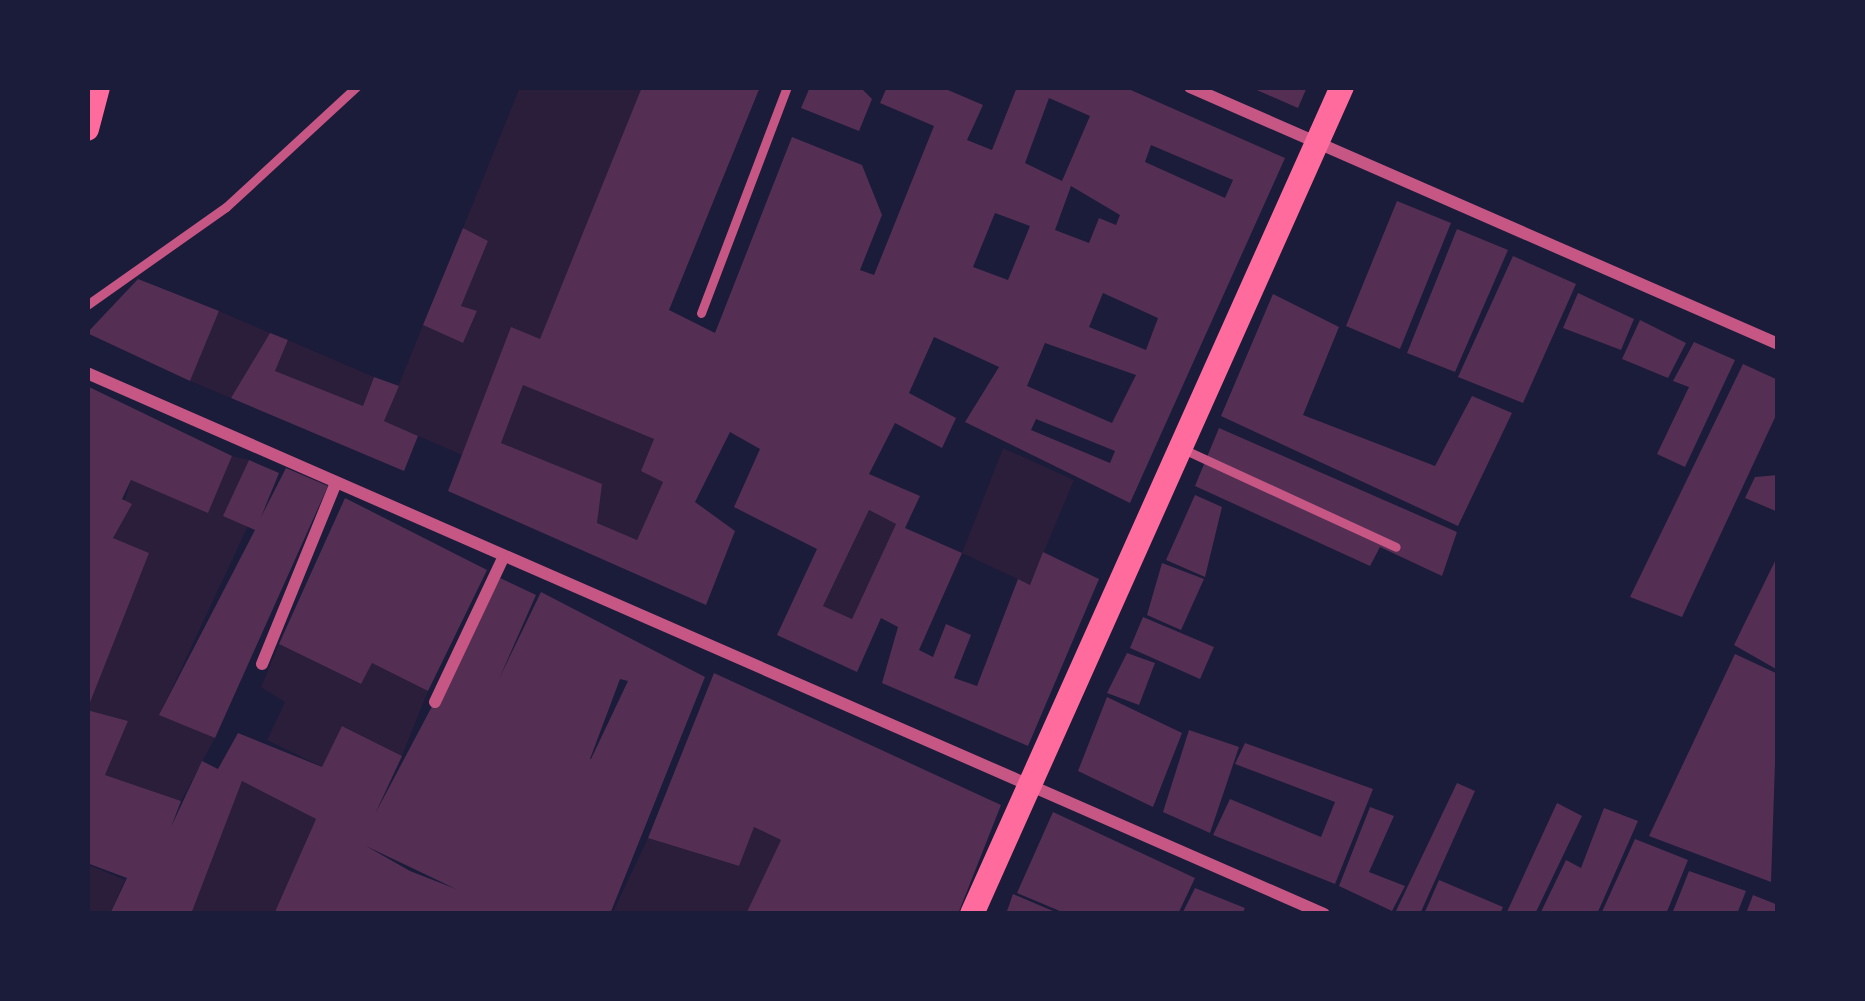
<!DOCTYPE html>
<html>
<head>
<meta charset="utf-8">
<style>
	body { margin:0 }
	#map { position:relative; width:1865px; height:1001px; overflow:hidden; background:#1b1b3a; font-family:Literata,serif }
	div>[style] { position:absolute }
	.green>* { inset:0; background:#2a1e3b }
	.building>* { inset:0; background:#542f53 }
	.service>* { height:9px; margin:-4.5px; padding:0 4.5px; transform-origin:4.5px; border-radius:4.5px; background:#c65784 }
	.minor>* { height:12px; margin:-6px; padding:0 6px; transform-origin:6px; border-radius:6px; background:#c65784 }
	.secondary>* { height:24px; margin:-12px; padding:0 12px; transform-origin:12px; border-radius:12px; background:#ff6b9d }
	span { translate:-50% -50%; white-space:nowrap; text-align:center; line-height:1.15; -webkit-text-stroke:9px #1b1b3a; paint-order:stroke }
	.frame { position:absolute; inset:0; border:90px solid #1b1b3a; pointer-events:none }
</style>
</head>
<body>
<div id="map">
	<div class="green">
		<div style="clip-path:polygon(520px 87px,642px 87px,540px 340px,462px 455px,384px 421px,423px 325px,463px 343px,477px 312px,461px 306px,488px 241px,463px 228px)"></div>
		<div style="clip-path:polygon(219px 311px,270px 333px,231px 398px,190px 381px)"></div>
		<div style="clip-path:polygon(288px 340px,374px 377px,363px 406px,275px 371px)"></div>
		<div style="clip-path:polygon(523px 385px,654px 439px,642px 470px,663px 482px,637px 540px,597px 523px,601px 484px,501px 443px)"></div>
		<div style="clip-path:polygon(1003px 448px,1074px 480px,1030px 585px,962px 553px)"></div>
		<div style="clip-path:polygon(232px 456px,249px 460px,224px 515px,248px 526px,160px 714px,215px 738px,181px 801px,105px 775px,128px 721px,87px 710px,148px 553px,113px 538px,131px 480px,208px 512px)"></div>
		<div style="clip-path:polygon(869px 510px,896px 524px,852px 619px,823px 606px)"></div>
		<div style="clip-path:polygon(279px 644px,360px 684px,372px 663px,428px 691px,402px 756px,343px 726px,322px 767px,267px 740px,285px 702px,261px 687px)"></div>
		<div style="clip-path:polygon(242px 781px,316px 819px,274px 914px,189px 914px)"></div>
		<div style="clip-path:polygon(754px 827px,781px 840px,746px 914px,612px 914px,648px 838px,738px 866px)"></div>
		<div style="clip-path:polygon(87px 864px,125px 880px,110px 914px,87px 914px)"></div>
	</div>
	<div class="building">
		<div style="clip-path:polygon(evenodd,642px 87px,760px 87px,669px 310px,715px 333px,792px 137px,862px 165px,882px 215px,860px 270px,874px 275px,934px 126px,880px 103px,887px 87px,941px 87px,983px 105px,967px 140px,992px 150px,1017px 87px,1124px 87px,1285px 158px,1130px 503px,965px 422px,999px 367px,934px 337px,909px 393px,956px 418px,942px 448px,895px 423px,869px 474px,920px 496px,905px 528px,962px 553px,919px 650px,933px 657px,946px 624px,971px 635px,954px 678px,977px 686px,1018px 579px,1030px 585px,1043px 552px,1099px 579px,1028px 746px,882px 683px,898px 627px,881px 618px,857px 672px,777px 635px,817px 549px,734px 507px,760px 449px,730px 432px,695px 502px,735px 531px,706px 605px,448px 491px,511px 327px,540px 339px,642px 87px,1049px 98px,1090px 116px,1062px 181px,1025px 163px,1049px 98px,642px 87px,1151px 145px,1233px 180px,1225px 198px,1145px 162px,1151px 145px,642px 87px,1071px 186px,1120px 215px,1116px 225px,1099px 218px,1089px 243px,1055px 230px,1071px 186px,642px 87px,995px 213px,1030px 226px,1008px 280px,973px 267px,995px 213px,642px 87px,1103px 293px,1158px 318px,1146px 350px,1089px 327px,1103px 293px,642px 87px,1045px 343px,1136px 375px,1112px 423px,1027px 386px,1045px 343px,642px 87px,523px 385px,654px 439px,641px 471px,663px 482px,637px 540px,597px 523px,602px 484px,501px 443px,523px 385px,642px 87px,1036px 419px,1115px 451px,1110px 463px,1031px 430px,1036px 419px,642px 87px,869px 510px,896px 524px,852px 619px,823px 606px,869px 510px)"></div>
		<div style="clip-path:polygon(810px 87px,860px 87px,872px 99px,859px 131px,801px 108px)"></div>
		<div style="clip-path:polygon(1250px 87px,1307px 87px,1298px 108px)"></div>
		<div style="clip-path:polygon(1397px 201px,1451px 223px,1400px 349px,1346px 326px)"></div>
		<div style="clip-path:polygon(463px 228px,488px 241px,461px 306px,477px 311px,463px 343px,423px 325px)"></div>
		<div style="clip-path:polygon(1457px 229px,1508px 250px,1455px 372px,1407px 353px)"></div>
		<div style="clip-path:polygon(1513px 256px,1576px 284px,1523px 403px,1458px 377px)"></div>
		<div style="clip-path:polygon(138px 279px,219px 311px,190px 381px,87px 333px)"></div>
		<div style="clip-path:polygon(1578px 293px,1634px 319px,1621px 350px,1563px 328px)"></div>
		<div style="clip-path:polygon(1273px 294px,1339px 327px,1303px 415px,1435px 466px,1472px 396px,1512px 413px,1458px 526px,1221px 416px)"></div>
		<div style="clip-path:polygon(1640px 320px,1686px 343px,1668px 378px,1622px 359px)"></div>
		<div style="clip-path:polygon(270px 333px,288px 340px,275px 371px,363px 406px,374px 377px,399px 386px,384px 421px,418px 436px,404px 471px,231px 398px)"></div>
		<div style="clip-path:polygon(1694px 342px,1735px 360px,1685px 467px,1657px 454px,1689px 387px,1673px 381px)"></div>
		<div style="clip-path:polygon(1743px 364px,1778px 380px,1778px 411px,1682px 617px,1630px 597px)"></div>
		<div style="clip-path:polygon(87px 386px,232px 456px,208px 513px,131px 480px,122px 499px,132px 504px,113px 538px,149px 553px,87px 710px)"></div>
		<div style="clip-path:polygon(1219px 428px,1457px 532px,1442px 576px,1380px 547px,1370px 566px,1195px 486px)"></div>
		<div style="clip-path:polygon(249px 460px,279px 473px,261px 517px,286px 468px,328px 486px,215px 738px,159px 715px,255px 530px,223px 516px)"></div>
		<div style="clip-path:polygon(1778px 475px,1778px 512px,1745px 498px,1755px 477px)"></div>
		<div style="clip-path:polygon(1195px 495px,1222px 507px,1205px 577px,1166px 560px)"></div>
		<div style="clip-path:polygon(345px 498px,487px 570px,428px 691px,372px 663px,361px 684px,279px 644px)"></div>
		<div style="clip-path:polygon(1778px 555px,1778px 663px,1776px 669px,1734px 645px)"></div>
		<div style="clip-path:polygon(1162px 563px,1204px 579px,1181px 630px,1147px 615px)"></div>
		<div style="clip-path:polygon(evenodd,500px 578px,536px 595px,499px 679px,541px 592px,705px 677px,610px 914px,274px 914px,316px 819px,242px 781px,191px 914px,110px 914px,127px 878px,87px 863px,87px 710px,128px 721px,105px 775px,181px 801px,171px 827px,202px 761px,218px 769px,238px 733px,322px 767px,342px 726px,402px 756px,375px 814px,500px 578px,620px 679px,628px 681px,591px 759px,590px 759px,620px 679px,500px 578px,366px 846px,456px 889px,410px 871px,366px 846px)"></div>
		<div style="clip-path:polygon(1143px 617px,1214px 647px,1200px 679px,1130px 648px)"></div>
		<div style="clip-path:polygon(1127px 653px,1155px 663px,1139px 705px,1107px 693px)"></div>
		<div style="clip-path:polygon(1735px 654px,1778px 674px,1771px 882px,1649px 836px)"></div>
		<div style="clip-path:polygon(714px 673px,1001px 805px,958px 914px,746px 914px,781px 840px,754px 827px,739px 866px,648px 838px)"></div>
		<div style="clip-path:polygon(1107px 697px,1182px 733px,1153px 807px,1078px 771px)"></div>
		<div style="clip-path:polygon(1189px 730px,1239px 747px,1210px 833px,1163px 812px)"></div>
		<div style="clip-path:polygon(1245px 743px,1373px 789px,1335px 884px,1213px 835px,1230px 799px,1321px 837px,1335px 802px,1235px 764px)"></div>
		<div style="clip-path:polygon(1457px 783px,1475px 791px,1420px 914px,1395px 913px)"></div>
		<div style="clip-path:polygon(1557px 803px,1582px 816px,1535px 914px,1506px 914px)"></div>
		<div style="clip-path:polygon(1370px 807px,1394px 816px,1369px 872px,1405px 886px,1392px 911px,1339px 886px)"></div>
		<div style="clip-path:polygon(1604px 808px,1638px 821px,1597px 914px,1540px 914px,1566px 860px,1581px 868px)"></div>
		<div style="clip-path:polygon(1053px 812px,1195px 878px,1178px 914px,1067px 914px,1017px 893px)"></div>
		<div style="clip-path:polygon(1635px 839px,1688px 860px,1666px 914px,1601px 914px)"></div>
		<div style="clip-path:polygon(1689px 871px,1746px 891px,1737px 914px,1672px 914px)"></div>
		<div style="clip-path:polygon(1439px 880px,1503px 907px,1500px 914px,1424px 914px)"></div>
		<div style="clip-path:polygon(1195px 888px,1245px 908px,1242px 914px,1182px 914px)"></div>
		<div style="clip-path:polygon(1013px 894px,1060px 914px,1006px 914px)"></div>
		<div style="clip-path:polygon(1753px 895px,1778px 905px,1778px 914px,1746px 914px)"></div>
	</div>
	<div class="service">
		<div style="left:87px;top:305px;width:170px;rotate:-35.2deg"></div>
		<div style="left:226px;top:207px;width:177px;rotate:-42.7deg"></div>
		<div style="left:701px;top:313px;width:242px;rotate:-69.2deg"></div>
		<div style="left:1183px;top:449px;width:234px;rotate:24.7deg"></div>
	</div>
	<div class="minor">
		<div style="left:1190px;top:87px;width:642px;rotate:23.61deg"></div>
		<div style="left:87px;top:373px;width:1350px;rotate:23.62deg"></div>
		<div style="left:262px;top:664px;width:196px;rotate:-67.8deg"></div>
		<div style="left:435px;top:702px;width:159px;rotate:-64.7deg"></div>
	</div>
	<div class="secondary">
		<div style="left:87px;top:129px;width:43px;rotate:-75.3deg"></div>
		<div style="left:972px;top:914px;width:906px;rotate:-65.9deg"></div>
	</div>
	<div class="frame"></div>
</div>
</body>
</html>
